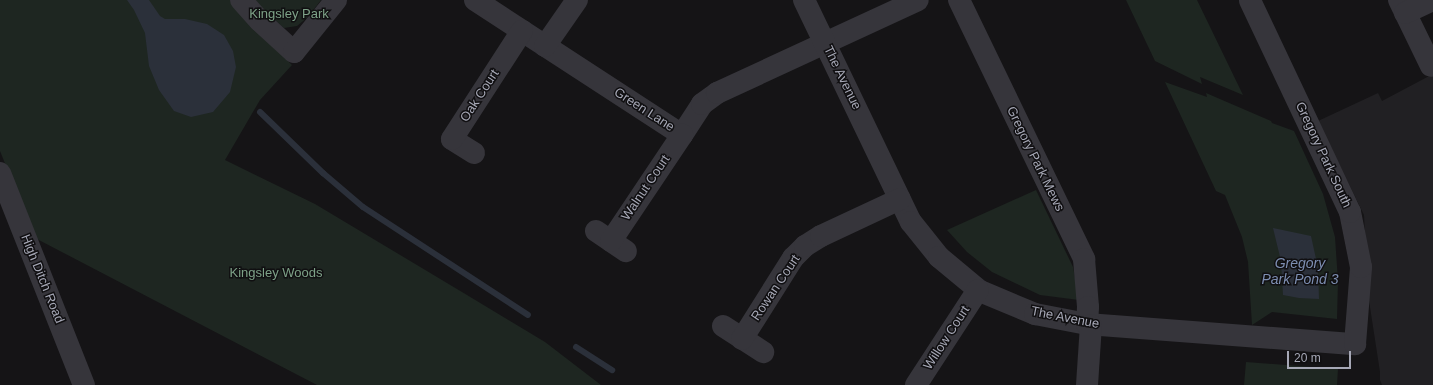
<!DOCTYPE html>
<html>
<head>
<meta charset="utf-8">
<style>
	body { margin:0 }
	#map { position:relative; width:1433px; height:385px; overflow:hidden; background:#151416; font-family:Arial,sans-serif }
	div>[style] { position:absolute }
	.built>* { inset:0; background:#212023 }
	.green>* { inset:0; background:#1e2621 }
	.water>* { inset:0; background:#2b303a }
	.stream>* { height:6px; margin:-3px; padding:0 3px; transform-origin:3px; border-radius:3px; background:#2b303a }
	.minor>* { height:22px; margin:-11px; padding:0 11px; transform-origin:11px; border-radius:11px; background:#36353b }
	span { translate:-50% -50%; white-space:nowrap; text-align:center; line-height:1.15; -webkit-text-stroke:3px #100f11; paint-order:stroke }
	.park-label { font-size:13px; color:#7da187 }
	.street-label { font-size:13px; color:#a6a8b6 }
	.water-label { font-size:14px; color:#7d8eb1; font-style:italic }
	.scale { position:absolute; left:1287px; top:351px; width:64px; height:18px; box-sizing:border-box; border:2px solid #a6a8b6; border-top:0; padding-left:5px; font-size:12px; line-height:14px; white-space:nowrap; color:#a6a8b6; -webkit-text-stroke:3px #100f11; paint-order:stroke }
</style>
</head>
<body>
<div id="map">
	<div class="built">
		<div style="clip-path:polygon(1433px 74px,1433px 385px,1382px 385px,1380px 380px,1380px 372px,1368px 294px,1364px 215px,1318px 121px,1378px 93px,1382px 101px)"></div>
	</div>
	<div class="green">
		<div style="clip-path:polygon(0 0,230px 0,243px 17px,292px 65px,260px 100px,225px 160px,315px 204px,467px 295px,545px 342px,601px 385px,317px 385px,35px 238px,0 151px)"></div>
		<div style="clip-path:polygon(251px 0,321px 0,308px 17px,297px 26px,284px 28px)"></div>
		<div style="clip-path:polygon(1126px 0,1197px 0,1243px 95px,1200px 77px,1202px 84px,1155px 61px)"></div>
		<div style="clip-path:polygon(1165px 82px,1207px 97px,1206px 93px,1271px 121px,1272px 123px,1294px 131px,1323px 194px,1335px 237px,1338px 281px,1337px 319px,1272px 312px,1252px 325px,1248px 262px,1242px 237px,1225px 195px,1216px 191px)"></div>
		<div style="clip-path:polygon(1036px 190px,1073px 267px,1079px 300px,1040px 295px,992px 272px,967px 252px,947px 230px)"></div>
		<div style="clip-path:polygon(1246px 362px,1338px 369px,1337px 385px,1244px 385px)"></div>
	</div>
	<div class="water">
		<div style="clip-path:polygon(127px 0,149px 0,160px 16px,165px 19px,185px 19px,207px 24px,224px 35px,233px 51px,236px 67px,230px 92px,213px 112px,191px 117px,174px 111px,159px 90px,149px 66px,145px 33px,134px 10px)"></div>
		<div style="clip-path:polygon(1273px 228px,1311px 236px,1318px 268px,1319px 299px,1299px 298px,1283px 295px,1281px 261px)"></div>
	</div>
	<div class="stream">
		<div style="left:260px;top:112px;width:88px;rotate:44.1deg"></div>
		<div style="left:323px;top:173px;width:52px;rotate:40.4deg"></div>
		<div style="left:363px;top:207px;width:197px;rotate:33.2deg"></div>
		<div style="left:576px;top:347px;width:43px;rotate:32.6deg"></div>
	</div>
	<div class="minor">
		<div style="left:241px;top:0;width:28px;rotate:48deg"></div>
		<div style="left:260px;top:21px;width:46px;rotate:42.4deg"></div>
		<div style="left:294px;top:52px;width:67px;rotate:-51.1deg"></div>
		<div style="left:475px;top:0;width:247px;rotate:33.1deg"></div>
		<div style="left:682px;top:135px;width:37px;rotate:-57deg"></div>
		<div style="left:702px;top:104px;width:19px;rotate:-36deg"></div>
		<div style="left:717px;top:93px;width:221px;rotate:-24.8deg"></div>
		<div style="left:804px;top:0;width:246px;rotate:64.3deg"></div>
		<div style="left:911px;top:222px;width:45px;rotate:51.3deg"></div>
		<div style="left:939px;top:257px;width:53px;rotate:39.7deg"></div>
		<div style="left:980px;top:291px;width:60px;rotate:22.7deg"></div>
		<div style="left:1035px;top:314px;width:53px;rotate:10.9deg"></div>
		<div style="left:1087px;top:324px;width:269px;rotate:4.3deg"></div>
		<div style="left:1355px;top:344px;width:77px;rotate:-85.5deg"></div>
		<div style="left:1361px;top:267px;width:56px;rotate:-101.3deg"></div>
		<div style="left:1350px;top:212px;width:234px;rotate:-115.3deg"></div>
		<div style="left:959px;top:0;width:288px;rotate:64.2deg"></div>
		<div style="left:1084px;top:259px;width:48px;rotate:85.2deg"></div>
		<div style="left:1088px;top:307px;width:17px;rotate:93deg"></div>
		<div style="left:1399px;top:0;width:73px;rotate:64.1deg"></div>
		<div style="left:1405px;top:13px;width:31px;rotate:-25deg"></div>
		<div style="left:545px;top:46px;width:56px;rotate:-55.2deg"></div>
		<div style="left:474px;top:153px;width:26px;rotate:-148deg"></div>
		<div style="left:452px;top:139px;width:129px;rotate:-57.1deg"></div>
		<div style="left:0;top:173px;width:228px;rotate:68.4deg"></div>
		<div style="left:596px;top:231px;width:36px;rotate:34deg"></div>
		<div style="left:611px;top:241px;width:128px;rotate:-56.2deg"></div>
		<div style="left:723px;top:326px;width:48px;rotate:33deg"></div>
		<div style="left:742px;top:339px;width:96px;rotate:-57.8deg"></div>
		<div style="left:793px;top:258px;width:17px;rotate:-45deg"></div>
		<div style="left:805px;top:246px;width:19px;rotate:-32deg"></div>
		<div style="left:821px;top:236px;width:87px;rotate:-25.1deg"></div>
		<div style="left:916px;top:385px;width:113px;rotate:-56.9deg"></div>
		<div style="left:1087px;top:385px;width:60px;rotate:-86.2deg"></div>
	</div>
	<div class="park-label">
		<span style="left:289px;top:14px">Kingsley Park</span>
		<span style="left:276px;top:273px">Kingsley Woods</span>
	</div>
	<div class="street-label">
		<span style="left:842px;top:78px;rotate:64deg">The Avenue</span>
		<span style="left:480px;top:96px;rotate:-57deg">Oak Court</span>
		<span style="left:644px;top:110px;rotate:33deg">Green Lane</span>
		<span style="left:1323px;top:155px;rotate:65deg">Gregory Park South</span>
		<span style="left:1035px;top:159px;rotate:64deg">Gregory Park Mews</span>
		<span style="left:646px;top:188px;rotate:-56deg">Walnut Court</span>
		<span style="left:42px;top:279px;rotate:68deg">High Ditch Road</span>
		<span style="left:776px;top:288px;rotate:-56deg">Rowan Court</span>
		<span style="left:1065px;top:318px;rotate:11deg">The Avenue</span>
		<span style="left:947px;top:338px;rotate:-57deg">Willow Court</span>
	</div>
	<div class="water-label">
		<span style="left:1300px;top:271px">Gregory<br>Park Pond 3</span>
	</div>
	<div class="scale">20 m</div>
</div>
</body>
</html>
